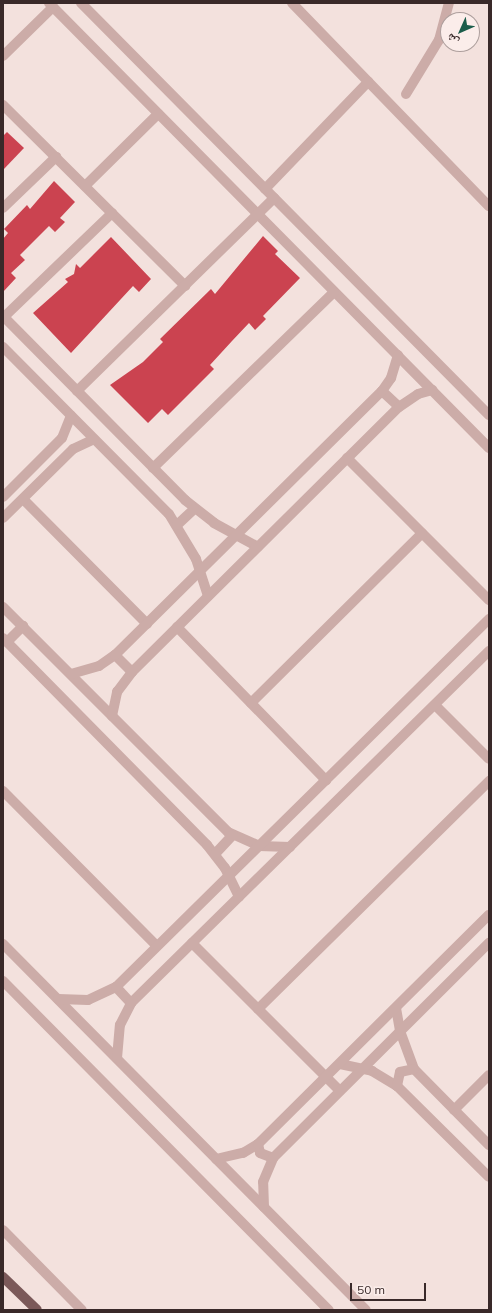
<!DOCTYPE html>
<html>
<head>
<meta charset="utf-8">
<style>
	body { margin:0 }
	#map { position:relative; width:492px; height:1313px; overflow:hidden; background:#f3e1dd; font-family:Mulish,"Noto Naskh Arabic",sans-serif }
	div>[style] { position:absolute }
	.building>* { inset:0; background:#cb4350 }
	.minor>* { height:10px; margin:-5px; padding:0 5px; transform-origin:5px; border-radius:5px; background:#ccaca8 }
	.major>* { height:10px; margin:-5px; padding:0 5px; transform-origin:5px; border-radius:5px; background:#7b5959 }
	span { translate:-50% -50%; white-space:nowrap; text-align:center; line-height:1.15; -webkit-text-stroke:4px #fbedea; paint-order:stroke }
	.frame { position:absolute; inset:0; border:4px solid #392929; pointer-events:none }
	.north { position:absolute; left:440px; top:12px; width:40px; height:40px; box-sizing:border-box; background:#fbedea; border:1px solid #ad9f9d; border-radius:50%; rotate:225deg; font-size:11px; font-weight:700; line-height:16px; text-align:center; color:#392929 }
	.north::after { content:''; display:block; margin:auto; width:14px; height:18px; background:#1c5d4b; clip-path:polygon(50% 0,100% 100%,50% 72%,0 100%) }
	.scale { position:absolute; left:350px; top:1283px; width:76px; height:18px; box-sizing:border-box; border:2px solid #392929; border-top:0; padding-left:5px; font-size:12px; line-height:14px; white-space:nowrap; color:#392929; -webkit-text-stroke:3px #fbedea; paint-order:stroke }
</style>
</head>
<body>
<div id="map">
	<div class="building">
		<div style="clip-path:polygon(7px 132px,24px 148px,3px 170px,3px 136px)"></div>
		<div style="clip-path:polygon(54px 181px,75px 202px,60px 218px,65px 222px,55px 232px,49px 226px,20px 255px,25px 260px,11px 273px,16px 278px,3px 292px,3px 239px,8px 233px,4px 229px,27px 205px,30px 209px)"></div>
		<div style="clip-path:polygon(263px 236px,278px 251px,275px 254px,300px 278px,263px 316px,266px 319px,255px 330px,249px 323px,232px 341px,210px 365px,214px 369px,168px 415px,162px 409px,148px 423px,110px 385px,143px 362px,163px 342px,160px 339px,211px 289px,215px 294px)"></div>
		<div style="clip-path:polygon(111px 237px,151px 279px,139px 292px,133px 286px,71px 353px,33px 313px,68px 282px,65px 279px,74px 274px,76px 264px,80px 268px)"></div>
	</div>
	<div class="minor">
		<div style="left:49px;top:3px;width:626px;rotate:45.32deg"></div>
		<div style="left:81px;top:3px;width:580px;rotate:45.28deg"></div>
		<div style="left:292px;top:3px;width:283px;rotate:45.9deg"></div>
		<div style="left:3px;top:56px;width:70px;rotate:-44.4deg"></div>
		<div style="left:406px;top:94px;width:63px;rotate:-58.6deg"></div>
		<div style="left:439px;top:40px;width:38px;rotate:-75deg"></div>
		<div style="left:3px;top:105px;width:257px;rotate:44.8deg"></div>
		<div style="left:85px;top:186px;width:103px;rotate:-44.6deg"></div>
		<div style="left:265px;top:189px;width:149px;rotate:-46.1deg"></div>
		<div style="left:3px;top:208px;width:74px;rotate:-43.9deg"></div>
		<div style="left:3px;top:316px;width:259px;rotate:45.3deg"></div>
		<div style="left:185px;top:500px;width:37px;rotate:38deg"></div>
		<div style="left:214px;top:523px;width:50px;rotate:28.6deg"></div>
		<div style="left:4px;top:317px;width:150px;rotate:-43.9deg"></div>
		<div style="left:3px;top:347px;width:235px;rotate:45.2deg"></div>
		<div style="left:169px;top:514px;width:52px;rotate:59deg"></div>
		<div style="left:196px;top:559px;width:39px;rotate:72deg"></div>
		<div style="left:77px;top:391px;width:276px;rotate:-44.4deg"></div>
		<div style="left:382px;top:391px;width:23px;rotate:43deg"></div>
		<div style="left:347px;top:458px;width:201px;rotate:45deg"></div>
		<div style="left:153px;top:468px;width:252px;rotate:-44.2deg"></div>
		<div style="left:3px;top:497px;width:83px;rotate:-45deg"></div>
		<div style="left:62px;top:438px;width:24px;rotate:-68deg"></div>
		<div style="left:23px;top:499px;width:176px;rotate:45.2deg"></div>
		<div style="left:3px;top:518px;width:98px;rotate:-44.6deg"></div>
		<div style="left:73px;top:449px;width:23px;rotate:-25deg"></div>
		<div style="left:177px;top:525px;width:23px;rotate:-43deg"></div>
		<div style="left:3px;top:607px;width:318px;rotate:45deg"></div>
		<div style="left:228px;top:832px;width:34px;rotate:24deg"></div>
		<div style="left:259px;top:846px;width:31px;rotate:2deg"></div>
		<div style="left:177px;top:627px;width:214px;rotate:45.8deg"></div>
		<div style="left:3px;top:638px;width:291px;rotate:45.4deg"></div>
		<div style="left:207px;top:845px;width:29px;rotate:52deg"></div>
		<div style="left:225px;top:868px;width:32px;rotate:64deg"></div>
		<div style="left:7px;top:642px;width:23px;rotate:-45deg"></div>
		<div style="left:115px;top:655px;width:24px;rotate:45deg"></div>
		<div style="left:71px;top:674px;width:29px;rotate:-16deg"></div>
		<div style="left:99px;top:666px;width:19px;rotate:-35deg"></div>
		<div style="left:115px;top:655px;width:375px;rotate:-44.7deg"></div>
		<div style="left:382px;top:391px;width:16px;rotate:-55deg"></div>
		<div style="left:391px;top:378px;width:24px;rotate:-73deg"></div>
		<div style="left:251px;top:703px;width:241px;rotate:-44.8deg"></div>
		<div style="left:435px;top:705px;width:76px;rotate:45deg"></div>
		<div style="left:112px;top:716px;width:25px;rotate:-78deg"></div>
		<div style="left:117px;top:692px;width:25px;rotate:-53deg"></div>
		<div style="left:132px;top:672px;width:376px;rotate:-44.8deg"></div>
		<div style="left:399px;top:407px;width:23px;rotate:-34deg"></div>
		<div style="left:418px;top:394px;width:15px;rotate:-16deg"></div>
		<div style="left:3px;top:791px;width:218px;rotate:45.2deg"></div>
		<div style="left:215px;top:854px;width:26px;rotate:-47deg"></div>
		<div style="left:192px;top:943px;width:209px;rotate:45deg"></div>
		<div style="left:3px;top:944px;width:515px;rotate:45.24deg"></div>
		<div style="left:3px;top:981px;width:463px;rotate:45.3deg"></div>
		<div style="left:116px;top:987px;width:22px;rotate:47deg"></div>
		<div style="left:58px;top:999px;width:30px;rotate:2deg"></div>
		<div style="left:88px;top:1000px;width:31px;rotate:-25deg"></div>
		<div style="left:116px;top:987px;width:524px;rotate:-44.61deg"></div>
		<div style="left:396px;top:1008px;width:23px;rotate:80deg"></div>
		<div style="left:400px;top:1031px;width:40px;rotate:69.8deg"></div>
		<div style="left:414px;top:1069px;width:107px;rotate:45.4deg"></div>
		<div style="left:258px;top:1009px;width:325px;rotate:-44.6deg"></div>
		<div style="left:117px;top:1058px;width:33px;rotate:-85deg"></div>
		<div style="left:120px;top:1025px;width:25px;rotate:-63deg"></div>
		<div style="left:131px;top:1003px;width:502px;rotate:-44.52deg"></div>
		<div style="left:340px;top:1064px;width:33px;rotate:12deg"></div>
		<div style="left:372px;top:1071px;width:29px;rotate:31deg"></div>
		<div style="left:397px;top:1086px;width:129px;rotate:44.7deg"></div>
		<div style="left:397px;top:1086px;width:14px;rotate:-78deg"></div>
		<div style="left:400px;top:1072px;width:14px;rotate:-12deg"></div>
		<div style="left:454px;top:1110px;width:49px;rotate:-45deg"></div>
		<div style="left:258px;top:1144px;width:9px;rotate:77deg"></div>
		<div style="left:260px;top:1153px;width:14px;rotate:21deg"></div>
		<div style="left:216px;top:1159px;width:28px;rotate:-13deg"></div>
		<div style="left:243px;top:1153px;width:17px;rotate:-31deg"></div>
		<div style="left:258px;top:1144px;width:325px;rotate:-44.8deg"></div>
		<div style="left:264px;top:1207px;width:25px;rotate:-92deg"></div>
		<div style="left:263px;top:1182px;width:26px;rotate:-67deg"></div>
		<div style="left:273px;top:1158px;width:305px;rotate:-44.9deg"></div>
		<div style="left:3px;top:1230px;width:112px;rotate:45.4deg"></div>
	</div>
	<div class="major">
		<div style="left:3px;top:1277px;width:47px;rotate:44.1deg"></div>
	</div>
	<div class="frame"></div>
	<div class="north">ش</div>
	<div class="scale">50 m</div>
</div>
</body>
</html>
